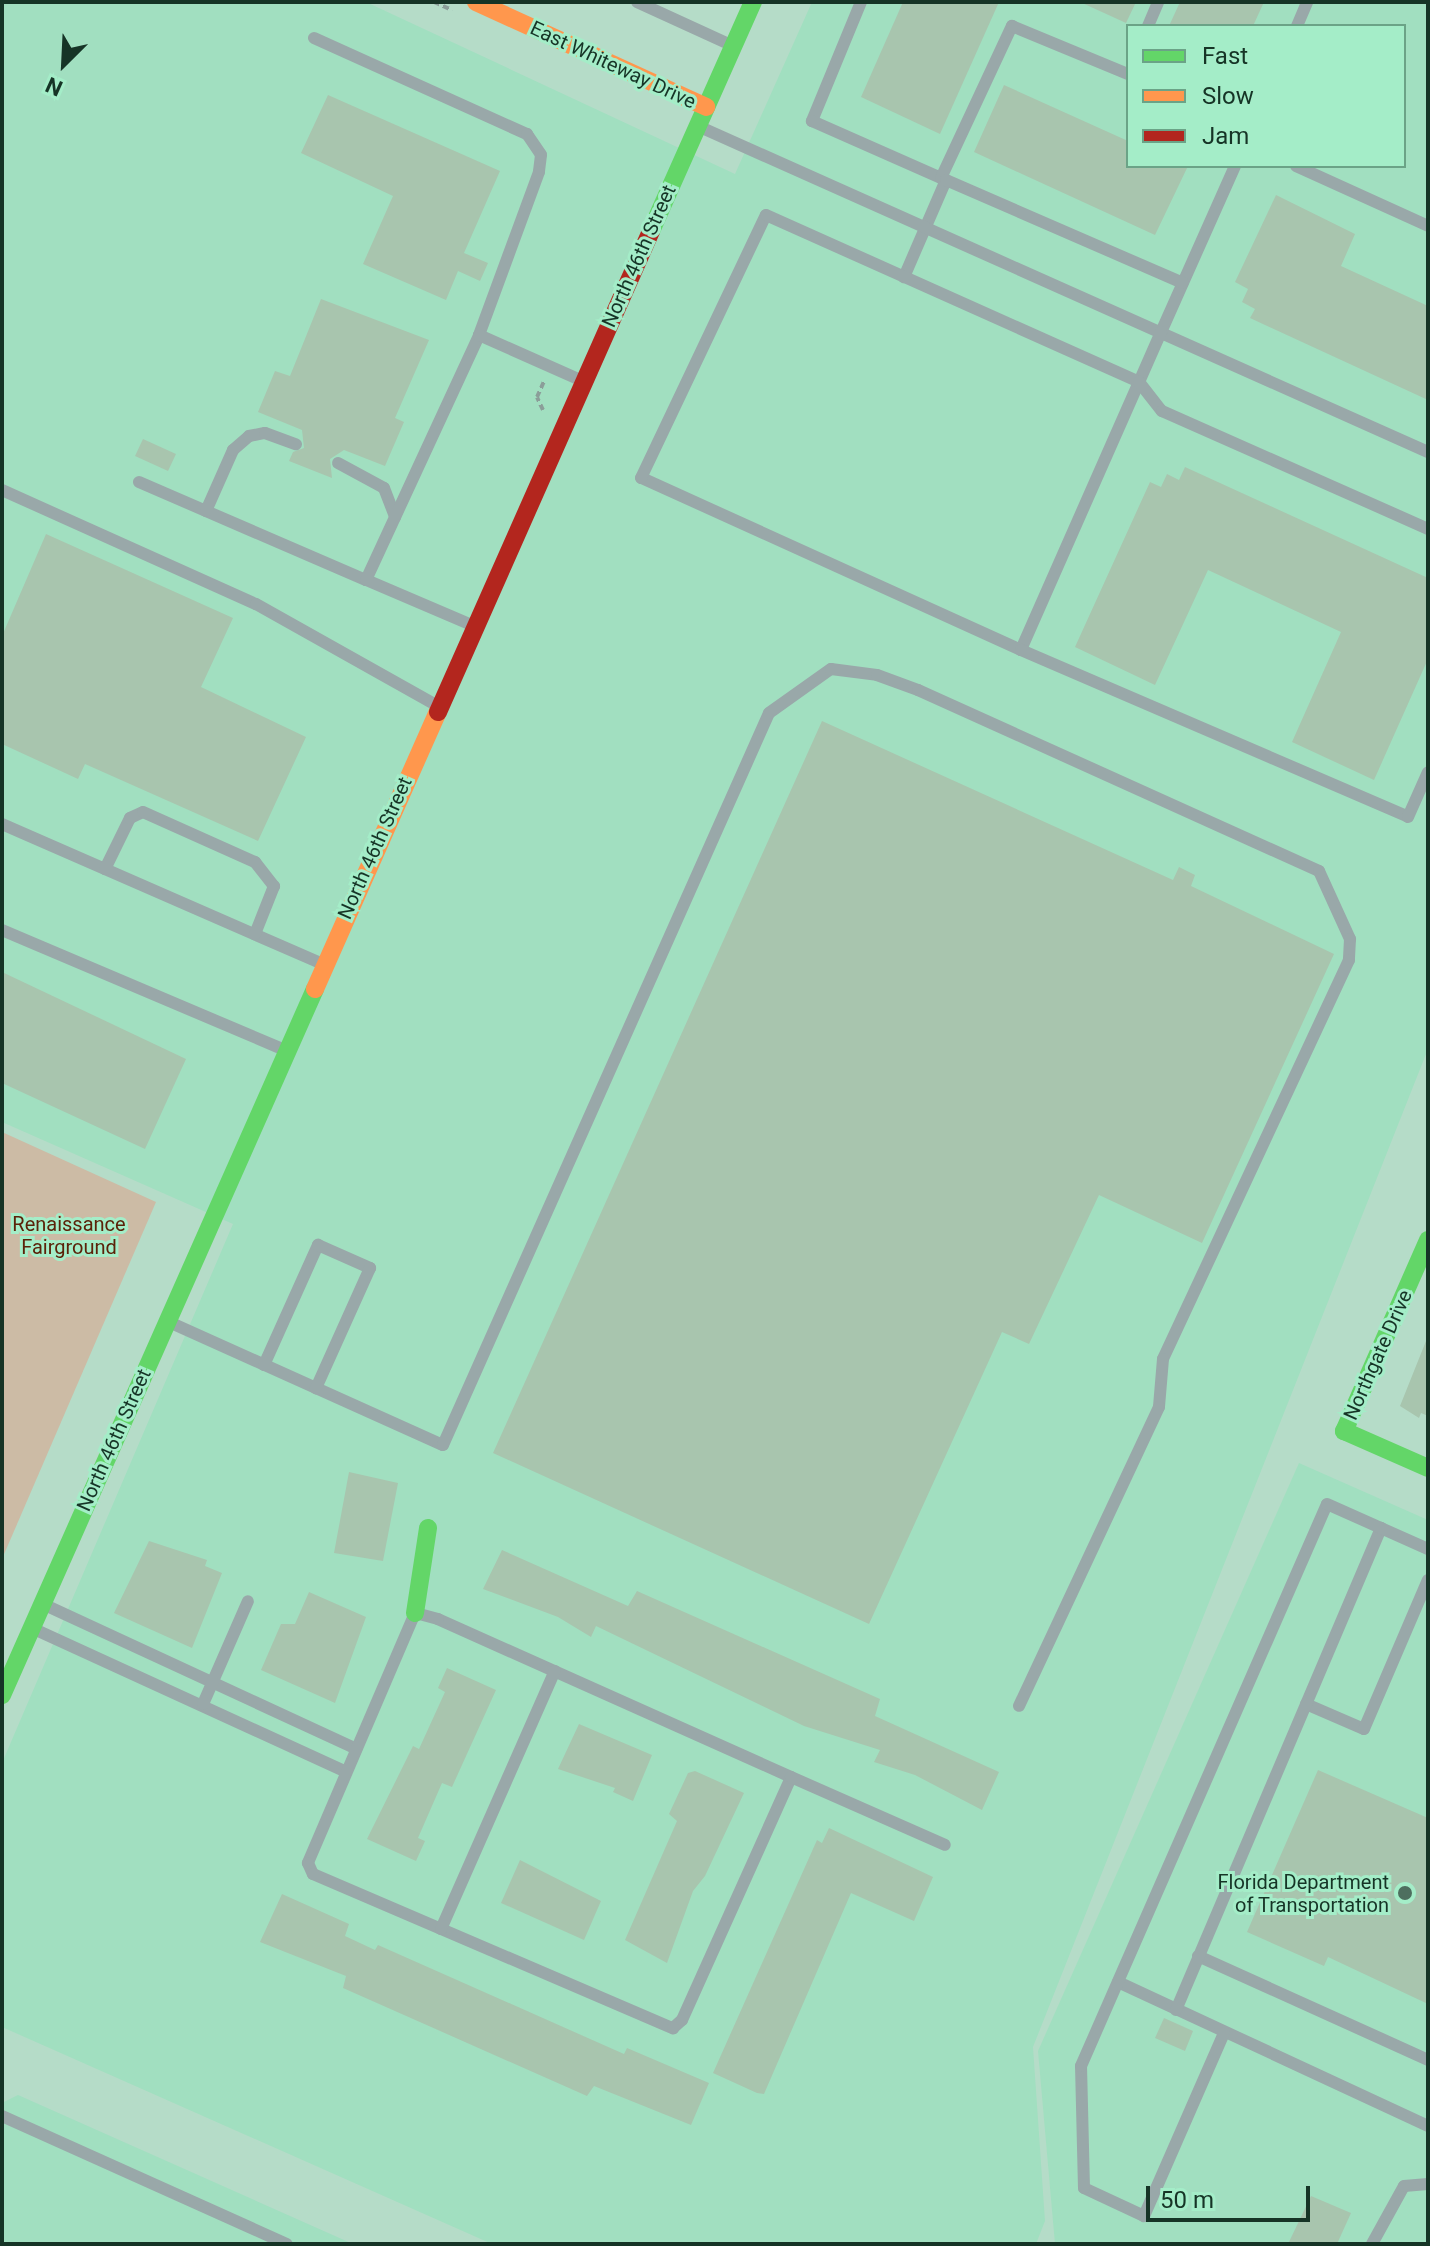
<!DOCTYPE html>
<html>
<head>
<meta charset="utf-8">
<style>
	body { margin:0 }
	#map { position:relative; width:1430px; height:2246px; overflow:hidden; background:#b5dcc8; font-family:Roboto,sans-serif }
	div>[style] { position:absolute }
	.built>* { inset:0; background:#a1dfc0 }
	.green>* { inset:0; background:#ccbba5 }
	.building>* { inset:0; background:#a8c5ae }
	.path>* { height:4px; margin-top:-2px; transform-origin:0; background:repeating-linear-gradient(90deg,#8b9e99 0 6px,transparent 0 10px) }
	.lane>* { height:12px; margin:-6px; padding:0 6px; transform-origin:6px; border-radius:6px; background:#99a8a9 }
	.fast>* { height:18px; margin:-9px; padding:0 9px; transform-origin:9px; border-radius:9px; background:#63d668 }
	.slow>* { height:18px; margin:-9px; padding:0 9px; transform-origin:9px; border-radius:9px; background:#ff974d }
	.jam>* { height:18px; margin:-9px; padding:0 9px; transform-origin:9px; border-radius:9px; background:#b3261e }
	.dots>* { width:22px; height:22px; translate:-50% -50%; box-sizing:border-box; border:4px solid #a4edc8; border-radius:50% }
	span { translate:-50% -50%; white-space:nowrap; text-align:center; line-height:1.15; -webkit-text-stroke:6px #a4edc8; paint-order:stroke }
	.street-label { font-size:20px; color:#163426 }
	.park-label { font-size:20px; color:#5b2209 }
	.poi-label { font-size:20px; color:#163426 }
	.right { translate:-100% -50%; text-align:right }
	.frame { position:absolute; inset:0; border:4px solid #163426; pointer-events:none }
	.legend { position:absolute; left:1126px; top:24px; width:280px; height:144px; box-sizing:border-box; background:#a4edc8; border:2px solid #6ba387; margin:0; padding:10px 14px; list-style:none; font-size:24px; color:#163426 }
	.legend li { display:flex; align-items:center; gap:16px; height:40px }
	.legend b { width:40px; border:2px solid #6ba387 }
	.north { position:absolute; left:24px; top:24px; width:80px; height:80px; -webkit-text-stroke:6px #a4edc8; paint-order:stroke; rotate:204deg; font-size:22px; font-weight:700; line-height:32px; text-align:center; color:#163426 }
	.north::after { content:''; display:block; margin:auto; width:28px; height:36px; background:#163426; clip-path:polygon(50% 0,100% 100%,50% 72%,0 100%) }
	.scale { position:absolute; left:1146px; top:2186px; width:164px; height:36px; box-sizing:border-box; border:4px solid #163426; border-top:0; padding-left:10px; font-size:24px; line-height:28px; white-space:nowrap; color:#163426; -webkit-text-stroke:6px #a4edc8; paint-order:stroke }
</style>
</head>
<body>
<div id="map">
	<div class="built">
		<div style="clip-path:polygon(evenodd,2px 2px,366px 2px,735px 174px,812px 2px,1428px 2px,1428px 1049px,1033px 2047px,1045px 2221px,1036px 2244px,492px 2244px,2px 2027px,2px 1763px,233px 1224px,2px 1122px,2px 2px,1128px 26px,1404px 26px,1404px 166px,1128px 166px,1128px 26px)"></div>
		<div style="clip-path:polygon(1299px 1463px,1428px 1520px,1428px 2244px,1055px 2244px,1038px 2051px)"></div>
		<div style="clip-path:polygon(18px 2095px,353px 2244px,2px 2244px,2px 2103px)"></div>
	</div>
	<div class="green">
		<div style="clip-path:polygon(2px 1132px,156px 1202px,2px 1559px)"></div>
	</div>
	<div class="building">
		<div style="clip-path:polygon(903px 2px,999px 2px,940px 134px,861px 97px)"></div>
		<div style="clip-path:polygon(1080px 2px,1136px 2px,1126px 23px)"></div>
		<div style="clip-path:polygon(1180px 2px,1264px 2px,1253px 26px,1169px 26px)"></div>
		<div style="clip-path:polygon(1004px 85px,1128px 141px,1128px 166px,1188px 166px,1155px 235px,974px 152px)"></div>
		<div style="clip-path:polygon(328px 95px,500px 171px,464px 253px,488px 263px,480px 281px,458px 271px,446px 300px,363px 264px,393px 196px,301px 153px)"></div>
		<div style="clip-path:polygon(1276px 195px,1355px 234px,1341px 266px,1428px 306px,1428px 400px,1250px 318px,1255px 309px,1242px 302px,1248px 289px,1235px 282px)"></div>
		<div style="clip-path:polygon(321px 299px,429px 340px,395px 418px,404px 422px,385px 466px,344px 450px,330px 459px,332px 478px,289px 461px,293px 452px,304px 448px,302px 430px,258px 412px,275px 371px,290px 376px)"></div>
		<div style="clip-path:polygon(143px 439px,176px 454px,168px 471px,135px 456px)"></div>
		<div style="clip-path:polygon(1185px 467px,1428px 578px,1428px 659px,1374px 780px,1292px 742px,1341px 632px,1208px 570px,1155px 685px,1075px 647px,1150px 482px,1161px 487px,1167px 474px,1179px 480px)"></div>
		<div style="clip-path:polygon(46px 534px,233px 618px,201px 687px,306px 737px,258px 841px,85px 764px,78px 779px,2px 744px,2px 636px)"></div>
		<div style="clip-path:polygon(822px 721px,1173px 880px,1179px 867px,1195px 875px,1191px 886px,1334px 954px,1202px 1243px,1099px 1195px,1029px 1344px,1002px 1332px,869px 1624px,493px 1453px)"></div>
		<div style="clip-path:polygon(2px 972px,186px 1059px,145px 1149px,2px 1083px)"></div>
		<div style="clip-path:polygon(1428px 1336px,1428px 1416px,1421px 1413px,1419px 1418px,1400px 1406px)"></div>
		<div style="clip-path:polygon(349px 1472px,398px 1483px,383px 1561px,334px 1553px)"></div>
		<div style="clip-path:polygon(149px 1541px,207px 1560px,205px 1566px,222px 1573px,192px 1648px,114px 1613px)"></div>
		<div style="clip-path:polygon(502px 1550px,628px 1606px,637px 1591px,880px 1699px,875px 1716px,999px 1772px,982px 1810px,915px 1775px,874px 1762px,880px 1750px,804px 1726px,596px 1626px,591px 1637px,558px 1617px,483px 1589px)"></div>
		<div style="clip-path:polygon(309px 1592px,366px 1617px,335px 1703px,261px 1670px,281px 1624px,295px 1624px)"></div>
		<div style="clip-path:polygon(447px 1668px,496px 1690px,452px 1787px,442px 1783px,418px 1838px,425px 1841px,416px 1861px,367px 1839px,413px 1746px,419px 1749px,445px 1692px,438px 1688px)"></div>
		<div style="clip-path:polygon(579px 1724px,652px 1755px,633px 1801px,613px 1792px,615px 1788px,558px 1769px)"></div>
		<div style="clip-path:polygon(1318px 1770px,1428px 1818px,1428px 2004px,1328px 1957px,1324px 1966px,1247px 1932px)"></div>
		<div style="clip-path:polygon(695px 1771px,744px 1793px,705px 1876px,693px 1891px,667px 1963px,625px 1940px,677px 1821px,669px 1814px,688px 1773px)"></div>
		<div style="clip-path:polygon(829px 1828px,933px 1877px,914px 1921px,851px 1893px,764px 2094px,757px 2093px,713px 2073px,817px 1840px,822px 1843px)"></div>
		<div style="clip-path:polygon(520px 1860px,601px 1901px,584px 1940px,501px 1903px)"></div>
		<div style="clip-path:polygon(282px 1894px,349px 1924px,345px 1936px,375px 1950px,378px 1945px,624px 2054px,627px 2048px,709px 2083px,691px 2125px,594px 2086px,587px 2096px,343px 1988px,346px 1976px,260px 1942px)"></div>
		<div style="clip-path:polygon(1164px 2018px,1193px 2031px,1185px 2051px,1155px 2038px)"></div>
		<div style="clip-path:polygon(1311px 2196px,1351px 2213px,1337px 2244px,1288px 2244px)"></div>
	</div>
	<div class="path">
		<div style="left:434px;top:2px;width:20px;rotate:24deg"></div>
		<div style="left:543px;top:410px;width:14px;rotate:-115deg"></div>
		<div style="left:537px;top:397px;width:17px;rotate:-66deg"></div>
	</div>
	<div class="lane">
		<div style="left:637px;top:2px;width:103px;rotate:24.6deg"></div>
		<div style="left:861px;top:2px;width:129px;rotate:112.4deg"></div>
		<div style="left:812px;top:121px;width:146px;rotate:23.8deg"></div>
		<div style="left:946px;top:180px;width:106px;rotate:113.4deg"></div>
		<div style="left:1148px;top:26px;width:26px;rotate:-67deg"></div>
		<div style="left:1297px;top:26px;width:26px;rotate:-67deg"></div>
		<div style="left:314px;top:38px;width:234px;rotate:24.3deg"></div>
		<div style="left:527px;top:134px;width:25px;rotate:56deg"></div>
		<div style="left:541px;top:155px;width:17px;rotate:97deg"></div>
		<div style="left:539px;top:172px;width:174px;rotate:110.2deg"></div>
		<div style="left:700px;top:127px;width:797px;rotate:24.06deg"></div>
		<div style="left:1235px;top:166px;width:182px;rotate:114deg"></div>
		<div style="left:1161px;top:332px;width:55px;rotate:113.7deg"></div>
		<div style="left:1139px;top:382px;width:293px;rotate:113.8deg"></div>
		<div style="left:1021px;top:650px;width:417px;rotate:-155.6deg"></div>
		<div style="left:641px;top:478px;width:291px;rotate:-64.6deg"></div>
		<div style="left:766px;top:215px;width:409px;rotate:24.1deg"></div>
		<div style="left:1139px;top:382px;width:37px;rotate:52deg"></div>
		<div style="left:1162px;top:411px;width:291px;rotate:23.9deg"></div>
		<div style="left:1296px;top:166px;width:145px;rotate:24.4deg"></div>
		<div style="left:941px;top:178px;width:168px;rotate:-65deg"></div>
		<div style="left:1012px;top:26px;width:126px;rotate:22.5deg"></div>
		<div style="left:946px;top:180px;width:258px;rotate:23.5deg"></div>
		<div style="left:338px;top:463px;width:52px;rotate:28.5deg"></div>
		<div style="left:384px;top:488px;width:31px;rotate:69deg"></div>
		<div style="left:139px;top:482px;width:247px;rotate:23.4deg"></div>
		<div style="left:2px;top:490px;width:278px;rotate:24.2deg"></div>
		<div style="left:256px;top:604px;width:209px;rotate:29.3deg"></div>
		<div style="left:206px;top:511px;width:67px;rotate:-66.1deg"></div>
		<div style="left:233px;top:450px;width:21px;rotate:-41deg"></div>
		<div style="left:249px;top:436px;width:16px;rotate:-11deg"></div>
		<div style="left:265px;top:433px;width:33px;rotate:20deg"></div>
		<div style="left:474px;top:626px;width:117px;rotate:-156.9deg"></div>
		<div style="left:366px;top:580px;width:270px;rotate:-65.2deg"></div>
		<div style="left:479px;top:335px;width:114px;rotate:23.9deg"></div>
		<div style="left:1021px;top:650px;width:421px;rotate:23.3deg"></div>
		<div style="left:1408px;top:817px;width:49px;rotate:-66deg"></div>
		<div style="left:2px;top:824px;width:350px;rotate:23.6deg"></div>
		<div style="left:105px;top:869px;width:57px;rotate:-63.9deg"></div>
		<div style="left:130px;top:818px;width:14px;rotate:-25deg"></div>
		<div style="left:143px;top:812px;width:123px;rotate:24.1deg"></div>
		<div style="left:255px;top:862px;width:31px;rotate:52deg"></div>
		<div style="left:274px;top:886px;width:52px;rotate:111.6deg"></div>
		<div style="left:2px;top:930px;width:310px;rotate:23deg"></div>
		<div style="left:169px;top:1322px;width:300px;rotate:24.2deg"></div>
		<div style="left:443px;top:1445px;width:801px;rotate:-65.99deg"></div>
		<div style="left:769px;top:713px;width:76px;rotate:-35.4deg"></div>
		<div style="left:831px;top:669px;width:46px;rotate:7.4deg"></div>
		<div style="left:877px;top:675px;width:44px;rotate:20.1deg"></div>
		<div style="left:918px;top:690px;width:440px;rotate:24.3deg"></div>
		<div style="left:1319px;top:871px;width:75px;rotate:65.5deg"></div>
		<div style="left:1350px;top:939px;width:21px;rotate:93deg"></div>
		<div style="left:1349px;top:960px;width:440px;rotate:115deg"></div>
		<div style="left:1163px;top:1359px;width:48px;rotate:94.8deg"></div>
		<div style="left:1159px;top:1407px;width:330px;rotate:115.1deg"></div>
		<div style="left:264px;top:1365px;width:132px;rotate:-65.8deg"></div>
		<div style="left:318px;top:1245px;width:57px;rotate:23.9deg"></div>
		<div style="left:370px;top:1268px;width:132px;rotate:114.2deg"></div>
		<div style="left:45px;top:1605px;width:343px;rotate:24.8deg"></div>
		<div style="left:34px;top:1629px;width:343px;rotate:24.6deg"></div>
		<div style="left:203px;top:1704px;width:112px;rotate:-66.4deg"></div>
		<div style="left:1306px;top:1704px;width:63px;rotate:23.3deg"></div>
		<div style="left:1364px;top:1729px;width:162px;rotate:-66.8deg"></div>
		<div style="left:791px;top:1777px;width:387px;rotate:-155.9deg"></div>
		<div style="left:438px;top:1619px;width:24px;rotate:-165deg"></div>
		<div style="left:415px;top:1613px;width:272px;rotate:113.2deg"></div>
		<div style="left:308px;top:1863px;width:12px;rotate:66deg"></div>
		<div style="left:313px;top:1874px;width:392px;rotate:23.2deg"></div>
		<div style="left:673px;top:2028px;width:12px;rotate:-42deg"></div>
		<div style="left:682px;top:2020px;width:266px;rotate:-65.8deg"></div>
		<div style="left:791px;top:1777px;width:168px;rotate:23.8deg"></div>
		<div style="left:441px;top:1929px;width:282px;rotate:-66.2deg"></div>
		<div style="left:1198px;top:1956px;width:252px;rotate:24.3deg"></div>
		<div style="left:1118px;top:1982px;width:342px;rotate:24.9deg"></div>
		<div style="left:1176px;top:2010px;width:524px;rotate:-66.96deg"></div>
		<div style="left:1224px;top:2033px;width:200px;rotate:113.6deg"></div>
		<div style="left:1144px;top:2216px;width:66px;rotate:-155deg"></div>
		<div style="left:1084px;top:2188px;width:122px;rotate:-91.4deg"></div>
		<div style="left:1081px;top:2066px;width:613px;rotate:-66.36deg"></div>
		<div style="left:1327px;top:1504px;width:111px;rotate:24deg"></div>
		<div style="left:2px;top:2116px;width:312px;rotate:24.2deg"></div>
		<div style="left:1372px;top:2244px;width:66px;rotate:-61.1deg"></div>
		<div style="left:1404px;top:2186px;width:24px;rotate:-5deg"></div>
	</div>
	<div class="fast">
		<div style="left:651px;top:231px;width:251px;rotate:-66deg"></div>
		<div style="left:1428px;top:1240px;width:209px;rotate:113.7deg"></div>
		<div style="left:1344px;top:1431px;width:92px;rotate:23.8deg"></div>
		<div style="left:415px;top:1613px;width:86px;rotate:-81.3deg"></div>
		<div style="left:2px;top:1695px;width:772px;rotate:-66.09deg"></div>
	</div>
	<div class="slow">
		<div style="left:476px;top:2px;width:253px;rotate:24.5deg"></div>
		<div style="left:315px;top:989px;width:303px;rotate:-66.1deg"></div>
	</div>
	<div class="jam">
		<div style="left:438px;top:712px;width:526px;rotate:-66.11deg"></div>
	</div>
	<div class="dots">
		<div style="left:1405px;top:1893px;background:#4e6f5f"></div>
	</div>
	<div class="street-label">
		<span style="left:613px;top:65px;rotate:25deg">East Whiteway Drive</span>
		<span style="left:639px;top:256px;rotate:-66deg">North 46th Street</span>
		<span style="left:375px;top:848px;rotate:-66deg">North 46th Street</span>
		<span style="left:1378px;top:1355px;rotate:-66deg">Northgate Drive</span>
		<span style="left:114px;top:1440px;rotate:-66deg">North 46th Street</span>
	</div>
	<div class="park-label">
		<span style="left:69px;top:1236px">Renaissance<br>Fairground</span>
	</div>
	<div class="poi-label">
		<span class="right" style="left:1389px;top:1894px">Florida Department<br>of Transportation</span>
	</div>
	<div class="frame"></div>
	<ul class="legend">
	<li><b style="height:10px;background:#63d668"></b>Fast</li>
	<li><b style="height:10px;background:#ff974d"></b>Slow</li>
	<li><b style="height:10px;background:#b3261e"></b>Jam</li>
	</ul>
	<div class="north">N</div>
	<div class="scale">50 m</div>
</div>
</body>
</html>
